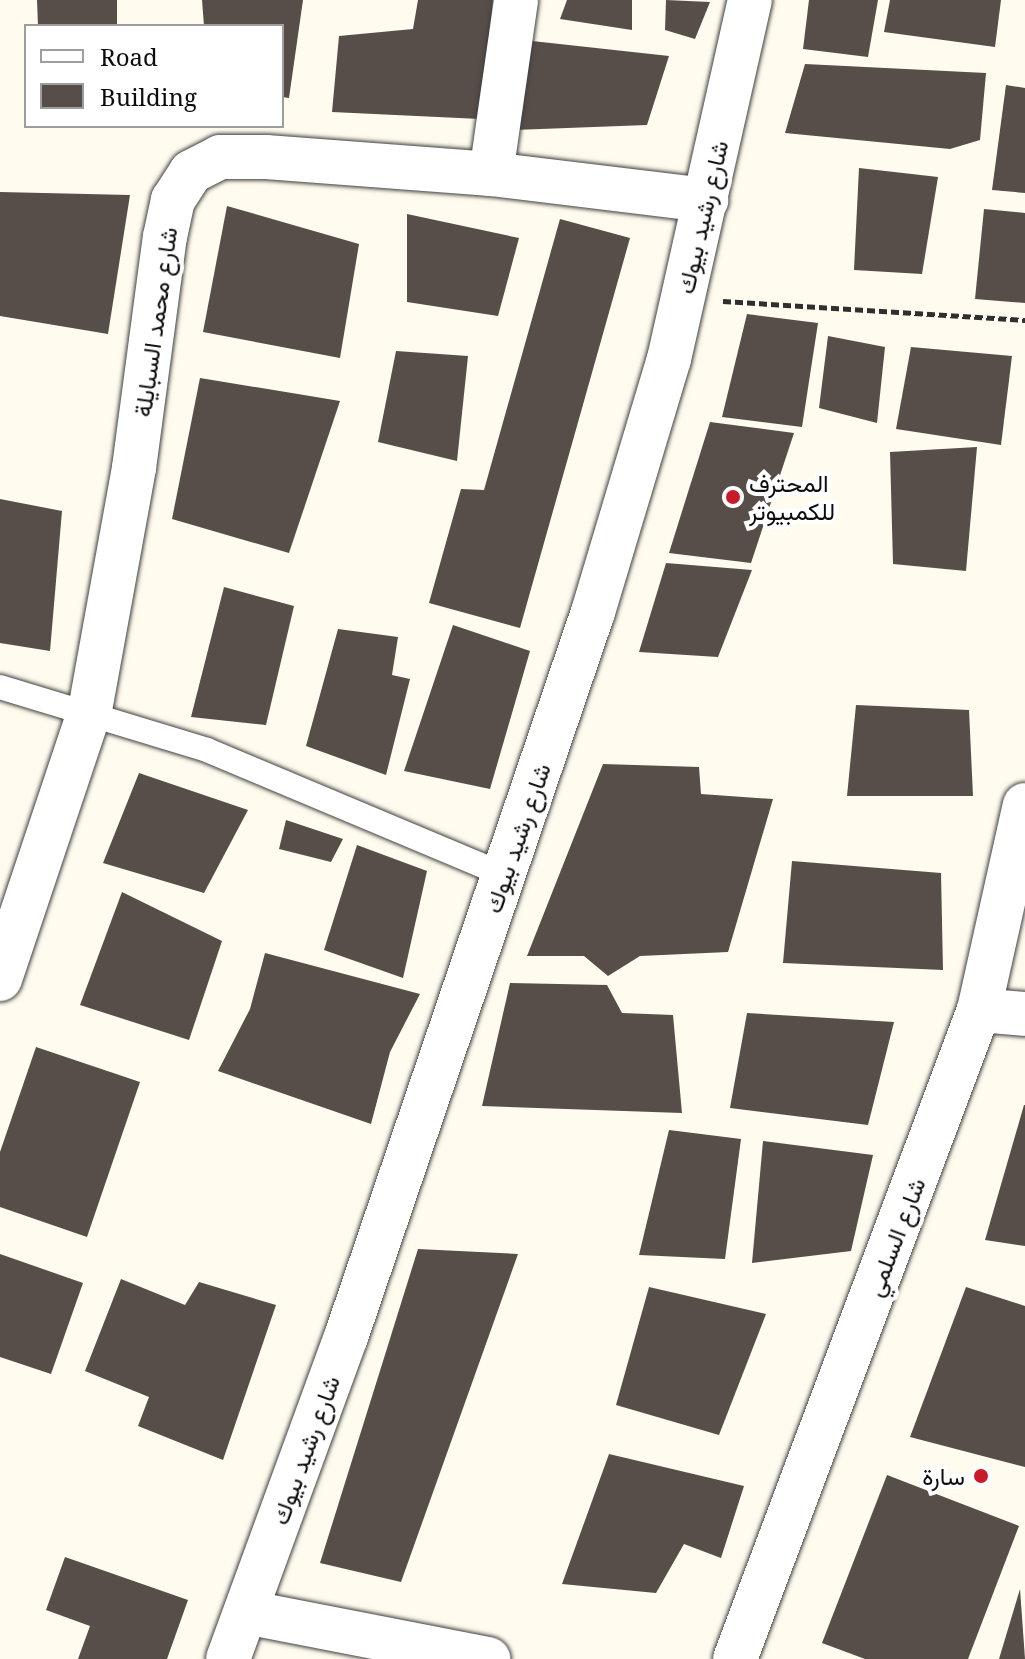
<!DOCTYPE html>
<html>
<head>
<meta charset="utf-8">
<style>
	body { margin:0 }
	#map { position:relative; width:1025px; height:1659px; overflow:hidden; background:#fffbee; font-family:"Noto Serif",Vazirmatn,serif }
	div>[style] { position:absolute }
	.building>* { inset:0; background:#574e49 }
	.path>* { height:5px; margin-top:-2.5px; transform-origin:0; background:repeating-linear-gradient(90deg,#2f2f2f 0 8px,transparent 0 12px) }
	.roads { filter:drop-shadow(0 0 2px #404040) drop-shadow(0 0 2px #404040) }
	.service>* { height:24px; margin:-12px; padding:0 12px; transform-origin:12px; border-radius:12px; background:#fff }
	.minor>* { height:44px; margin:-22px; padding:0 22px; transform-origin:22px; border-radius:22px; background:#fff }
	.tertiary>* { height:44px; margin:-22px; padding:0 22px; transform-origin:22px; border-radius:22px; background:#fff }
	.dots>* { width:22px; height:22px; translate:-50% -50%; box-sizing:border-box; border:4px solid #fff; border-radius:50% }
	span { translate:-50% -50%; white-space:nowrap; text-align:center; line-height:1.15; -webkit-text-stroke:8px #fff; paint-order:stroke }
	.street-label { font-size:24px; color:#0d0d0d }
	.poi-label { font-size:24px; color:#0d0d0d }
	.left { translate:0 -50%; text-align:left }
	.right { translate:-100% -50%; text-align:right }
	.legend { position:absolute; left:24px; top:24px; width:260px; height:104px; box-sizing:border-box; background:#fff; border:2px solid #9e9e9e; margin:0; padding:10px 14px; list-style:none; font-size:24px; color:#0d0d0d }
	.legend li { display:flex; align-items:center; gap:16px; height:40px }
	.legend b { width:40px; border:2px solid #9e9e9e }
</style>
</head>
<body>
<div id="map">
	<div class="building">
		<div style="clip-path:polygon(37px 0,117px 0,117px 26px,38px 26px)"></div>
		<div style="clip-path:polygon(202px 0,303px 0,289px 98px,282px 97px,282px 26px,204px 26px)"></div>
		<div style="clip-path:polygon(418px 0,493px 0,480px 119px,332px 112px,339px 36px,413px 29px)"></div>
		<div style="clip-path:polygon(567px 0,632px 0,632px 30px,560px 19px)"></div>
		<div style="clip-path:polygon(666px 0,710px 2px,695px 39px,665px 30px)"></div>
		<div style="clip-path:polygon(809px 0,878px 0,868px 57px,803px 49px)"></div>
		<div style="clip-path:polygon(890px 0,1001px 0,995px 47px,884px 32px)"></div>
		<div style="clip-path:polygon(523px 40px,669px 56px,647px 125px,514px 130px)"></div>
		<div style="clip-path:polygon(805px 64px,986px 73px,980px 140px,950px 149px,785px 133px)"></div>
		<div style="clip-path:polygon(1006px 85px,1025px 88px,1025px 193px,992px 190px)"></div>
		<div style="clip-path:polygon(859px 168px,938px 177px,922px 274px,854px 270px)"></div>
		<div style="clip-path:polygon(0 192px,130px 195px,108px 334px,0 316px)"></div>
		<div style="clip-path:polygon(227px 206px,359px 244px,340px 358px,203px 332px)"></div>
		<div style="clip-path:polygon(984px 209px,1025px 213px,1025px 303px,975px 299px)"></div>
		<div style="clip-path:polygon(407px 214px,519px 238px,498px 316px,407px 302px)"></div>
		<div style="clip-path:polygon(560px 219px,630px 238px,520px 628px,429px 603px,461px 489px,484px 490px)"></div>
		<div style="clip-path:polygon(747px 314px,818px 323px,802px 427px,722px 417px)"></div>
		<div style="clip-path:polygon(828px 336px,885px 347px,877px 423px,819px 408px)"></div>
		<div style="clip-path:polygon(911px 347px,1012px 356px,1001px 445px,896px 429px)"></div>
		<div style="clip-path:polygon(396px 351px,468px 356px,457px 461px,378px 442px)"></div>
		<div style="clip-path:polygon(200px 378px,340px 401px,289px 553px,172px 519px)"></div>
		<div style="clip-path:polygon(710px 422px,794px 433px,751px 563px,669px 553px)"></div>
		<div style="clip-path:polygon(977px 447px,966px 571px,893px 564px,890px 452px)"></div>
		<div style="clip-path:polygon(0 499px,62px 511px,50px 651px,0 643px)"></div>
		<div style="clip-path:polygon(666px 563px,752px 570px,718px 657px,639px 652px)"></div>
		<div style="clip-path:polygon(224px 587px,294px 606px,266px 725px,191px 717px)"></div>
		<div style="clip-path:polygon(453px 625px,530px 651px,490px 789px,404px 771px)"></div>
		<div style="clip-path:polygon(338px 629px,398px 637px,392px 675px,410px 679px,386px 775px,306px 746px)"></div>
		<div style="clip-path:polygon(856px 705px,969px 710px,973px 796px,847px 796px)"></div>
		<div style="clip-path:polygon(603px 764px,699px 767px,701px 794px,773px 799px,728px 952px,640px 956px,608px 976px,584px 956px,527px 956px)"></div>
		<div style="clip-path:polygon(139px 773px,248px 810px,204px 893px,103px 863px)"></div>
		<div style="clip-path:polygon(286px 820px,343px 839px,331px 862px,279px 849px)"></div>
		<div style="clip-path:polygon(357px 845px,427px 871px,403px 978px,324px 950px)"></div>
		<div style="clip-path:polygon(792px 861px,941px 873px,943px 970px,783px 963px)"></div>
		<div style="clip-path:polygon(122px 892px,222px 941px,189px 1040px,80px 1005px)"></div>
		<div style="clip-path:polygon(265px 953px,420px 994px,390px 1052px,371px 1124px,218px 1071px,250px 1009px)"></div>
		<div style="clip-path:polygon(510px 983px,607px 985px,622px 1013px,673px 1015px,682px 1113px,482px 1106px)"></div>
		<div style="clip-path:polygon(747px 1013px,894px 1022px,868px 1125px,730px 1108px)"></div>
		<div style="clip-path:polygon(36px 1047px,140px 1082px,87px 1237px,0 1207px,0 1152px)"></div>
		<div style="clip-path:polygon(1024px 1105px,1025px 1105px,1025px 1246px,985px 1240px)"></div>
		<div style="clip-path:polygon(669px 1130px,741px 1139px,725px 1259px,639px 1255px)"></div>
		<div style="clip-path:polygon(763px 1141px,873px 1155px,851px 1251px,752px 1263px)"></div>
		<div style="clip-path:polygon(418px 1249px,518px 1254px,401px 1582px,320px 1563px)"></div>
		<div style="clip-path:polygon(0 1254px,83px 1283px,51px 1374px,0 1357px)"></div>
		<div style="clip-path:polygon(121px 1279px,185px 1305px,199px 1282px,276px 1305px,223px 1460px,138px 1426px,149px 1397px,85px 1371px)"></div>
		<div style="clip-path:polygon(649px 1287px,766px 1314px,719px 1435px,616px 1405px)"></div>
		<div style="clip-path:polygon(966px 1287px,1025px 1306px,1025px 1467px,910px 1437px)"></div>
		<div style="clip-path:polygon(609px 1454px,744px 1486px,721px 1558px,684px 1544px,656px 1593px,562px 1584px)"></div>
		<div style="clip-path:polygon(887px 1475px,1019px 1526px,968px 1659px,865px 1659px,822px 1643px)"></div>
		<div style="clip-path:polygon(65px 1557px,188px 1600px,167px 1659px,78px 1659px,90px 1626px,46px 1610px)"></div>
		<div style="clip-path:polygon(1020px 1589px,1025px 1659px,999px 1659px)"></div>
	</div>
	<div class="path">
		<div style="left:723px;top:301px;width:303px;rotate:3.6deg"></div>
	</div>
	<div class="roads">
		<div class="service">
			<div style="left:0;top:687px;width:216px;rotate:16.9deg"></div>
			<div style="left:207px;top:750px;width:322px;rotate:22.8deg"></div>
		</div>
		<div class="minor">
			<div style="left:491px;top:174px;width:176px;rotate:-81.8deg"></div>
			<div style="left:0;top:979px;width:284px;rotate:-71.5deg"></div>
			<div style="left:90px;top:710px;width:246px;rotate:-79.7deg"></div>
			<div style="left:134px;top:468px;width:233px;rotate:-82.4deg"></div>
			<div style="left:165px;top:237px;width:38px;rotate:-78deg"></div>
			<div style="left:173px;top:200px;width:33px;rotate:-57deg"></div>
			<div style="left:191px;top:172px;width:33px;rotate:-27deg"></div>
			<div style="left:220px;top:157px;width:46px"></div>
			<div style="left:266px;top:157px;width:226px;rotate:4.3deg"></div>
			<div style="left:491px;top:174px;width:217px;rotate:6.9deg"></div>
			<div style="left:979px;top:1010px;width:46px;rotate:5deg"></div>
			<div style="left:735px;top:1659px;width:693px;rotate:-69.4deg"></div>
			<div style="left:979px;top:1010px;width:210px;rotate:-77.4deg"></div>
		</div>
		<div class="tertiary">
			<div style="left:246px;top:1612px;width:247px;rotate:11deg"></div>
			<div style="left:228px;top:1659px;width:343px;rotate:-69.9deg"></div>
			<div style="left:346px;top:1337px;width:766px;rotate:-71.19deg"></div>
			<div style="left:593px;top:612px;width:264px;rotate:-73.3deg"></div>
			<div style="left:669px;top:359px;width:368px;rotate:-77.3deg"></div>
		</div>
	</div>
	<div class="dots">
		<div style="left:733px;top:497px;background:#c81b2a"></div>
		<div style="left:981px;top:1476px;background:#c81b2a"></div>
	</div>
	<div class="street-label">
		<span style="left:702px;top:217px;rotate:-77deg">شارع رشيد بيوك</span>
		<span style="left:155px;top:322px;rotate:-82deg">شارع محمد السبايلة</span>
		<span style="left:517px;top:838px;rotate:-71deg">شارع رشيد بيوك</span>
		<span style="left:895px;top:1237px;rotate:-69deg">شارع السلمي</span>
		<span style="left:305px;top:1450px;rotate:-70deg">شارع رشيد بيوك</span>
	</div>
	<div class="poi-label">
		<span class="left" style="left:749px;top:497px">المحترف<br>للكمبيوتر</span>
		<span class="right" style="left:965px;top:1476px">سارة</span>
	</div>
	<ul class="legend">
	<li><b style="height:10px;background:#fff"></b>Road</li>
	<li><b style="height:22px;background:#574e49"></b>Building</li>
	</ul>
</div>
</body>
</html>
